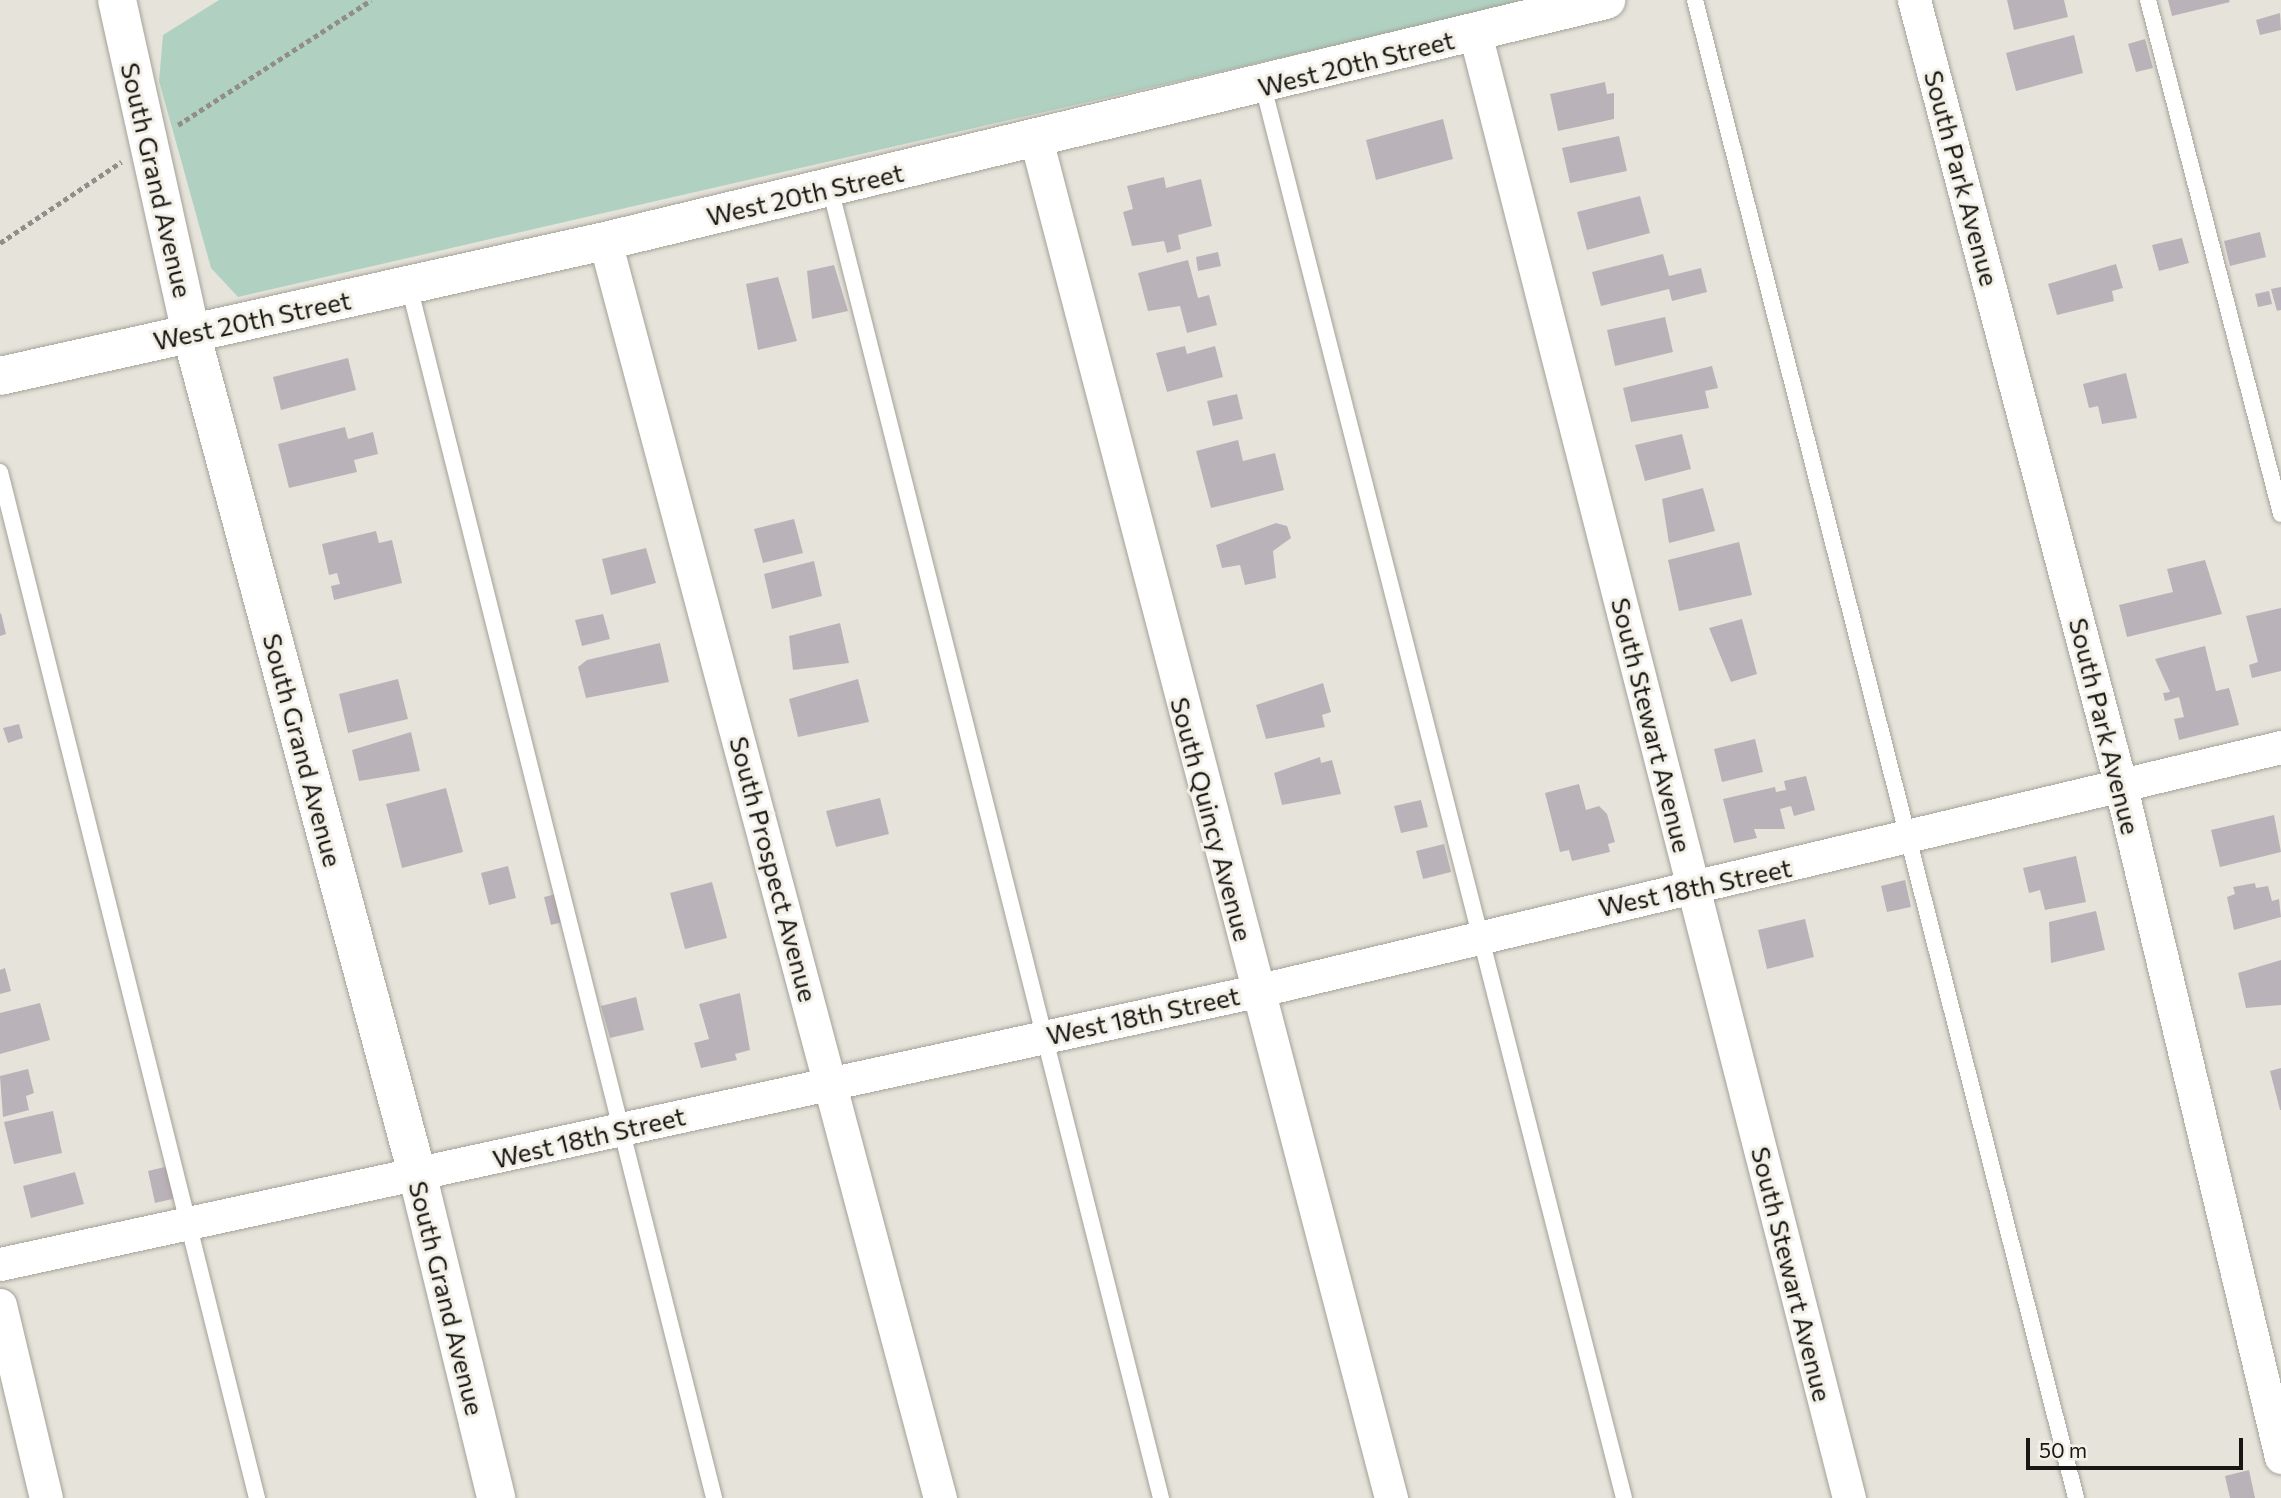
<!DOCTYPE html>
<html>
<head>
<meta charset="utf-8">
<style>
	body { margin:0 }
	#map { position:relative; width:2281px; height:1498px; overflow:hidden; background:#e6e4da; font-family:Commissioner,sans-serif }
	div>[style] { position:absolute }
	.green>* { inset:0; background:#b0d1c1 }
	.building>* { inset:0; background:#bab2b9 }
	.path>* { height:4.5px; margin-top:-2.25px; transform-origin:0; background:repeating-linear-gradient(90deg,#908e87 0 5px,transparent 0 8.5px) }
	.roads { filter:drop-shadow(0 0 2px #a4a299) drop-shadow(0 0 2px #a4a299) }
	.lane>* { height:16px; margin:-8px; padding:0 8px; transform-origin:8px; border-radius:8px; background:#fff }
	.street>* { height:33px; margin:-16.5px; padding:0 16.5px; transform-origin:16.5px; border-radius:16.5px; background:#fff }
	.secondary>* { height:38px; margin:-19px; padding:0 19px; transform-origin:19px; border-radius:19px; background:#fff }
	span { translate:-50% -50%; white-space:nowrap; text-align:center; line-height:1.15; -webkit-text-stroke:6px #f3f1e7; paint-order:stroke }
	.street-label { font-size:26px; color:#181714 }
	.scale { position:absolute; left:2026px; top:1438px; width:217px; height:32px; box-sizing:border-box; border:4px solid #181714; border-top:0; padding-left:9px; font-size:21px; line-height:24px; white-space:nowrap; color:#181714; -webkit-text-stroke:5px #f3f1e7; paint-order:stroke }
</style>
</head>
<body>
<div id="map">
	<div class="green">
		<div style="clip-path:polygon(219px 0,1533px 0,238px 297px,211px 268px,159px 81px,163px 35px)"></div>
	</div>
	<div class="building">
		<div style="clip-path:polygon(2007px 0,2064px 0,2068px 17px,2014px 30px)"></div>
		<div style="clip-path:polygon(2168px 0,2229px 0,2230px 2px,2172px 16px)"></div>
		<div style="clip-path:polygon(2280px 13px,2281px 30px,2260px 35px,2256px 20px)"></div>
		<div style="clip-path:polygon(2074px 35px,2083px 73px,2016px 91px,2006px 53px)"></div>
		<div style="clip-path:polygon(2145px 39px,2153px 68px,2136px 72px,2128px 44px)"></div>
		<div style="clip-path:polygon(1605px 82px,1607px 94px,1614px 93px,1614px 119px,1558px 131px,1550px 94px)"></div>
		<div style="clip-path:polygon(1443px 119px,1453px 159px,1376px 180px,1366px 140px)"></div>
		<div style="clip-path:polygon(1619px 136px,1627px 171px,1570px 183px,1562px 148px)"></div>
		<div style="clip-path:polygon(1164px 177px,1166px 188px,1201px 179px,1212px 226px,1178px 235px,1181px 249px,1167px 253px,1164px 241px,1132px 246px,1123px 212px,1133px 209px,1127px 186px)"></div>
		<div style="clip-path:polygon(1640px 196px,1650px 233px,1587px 250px,1577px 212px)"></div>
		<div style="clip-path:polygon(2260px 232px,2266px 257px,2230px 266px,2224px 241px)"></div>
		<div style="clip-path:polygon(2182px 238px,2189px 263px,2159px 271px,2152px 245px)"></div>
		<div style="clip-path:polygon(1218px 252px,1221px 266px,1198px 271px,1196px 257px)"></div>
		<div style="clip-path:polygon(1663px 254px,1669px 276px,1701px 268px,1707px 292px,1672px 301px,1669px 289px,1601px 306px,1592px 272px)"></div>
		<div style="clip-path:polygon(1188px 260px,1198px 298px,1209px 295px,1217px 325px,1187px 333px,1180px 306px,1148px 311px,1138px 273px)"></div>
		<div style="clip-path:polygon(2116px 264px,2123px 288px,2112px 291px,2114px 301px,2057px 315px,2048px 284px)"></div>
		<div style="clip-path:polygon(834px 265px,848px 311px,812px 319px,807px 271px)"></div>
		<div style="clip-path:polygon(778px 277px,797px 341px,758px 350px,746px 284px)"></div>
		<div style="clip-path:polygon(2281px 287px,2281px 310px,2277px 311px,2271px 289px)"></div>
		<div style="clip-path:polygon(2269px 291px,2272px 304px,2258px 307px,2255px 294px)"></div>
		<div style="clip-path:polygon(1665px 317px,1673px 352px,1615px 366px,1607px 330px)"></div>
		<div style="clip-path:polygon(1185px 346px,1187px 354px,1215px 346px,1223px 377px,1167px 392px,1156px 353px)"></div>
		<div style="clip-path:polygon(348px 358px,356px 390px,281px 410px,273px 377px)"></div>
		<div style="clip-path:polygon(1712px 366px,1718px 388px,1705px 391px,1709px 408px,1631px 422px,1623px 388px)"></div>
		<div style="clip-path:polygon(2126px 373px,2137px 418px,2102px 424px,2098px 406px,2089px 408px,2083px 384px)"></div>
		<div style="clip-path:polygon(1237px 394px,1243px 419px,1213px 426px,1207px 401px)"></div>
		<div style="clip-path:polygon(345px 427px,348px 439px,373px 432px,378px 454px,354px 460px,357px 472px,289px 488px,278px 444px)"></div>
		<div style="clip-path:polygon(1682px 434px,1691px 469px,1645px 481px,1635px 445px)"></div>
		<div style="clip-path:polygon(1238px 440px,1243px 461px,1275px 453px,1284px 490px,1211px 508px,1196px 451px)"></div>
		<div style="clip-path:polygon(1703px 488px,1715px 531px,1669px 543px,1662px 499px)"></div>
		<div style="clip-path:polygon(794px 519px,803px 553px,763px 563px,754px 529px)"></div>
		<div style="clip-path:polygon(1276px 523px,1287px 526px,1291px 538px,1273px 551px,1276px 578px,1245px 585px,1240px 565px,1222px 568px,1216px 545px)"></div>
		<div style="clip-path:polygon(376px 531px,379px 543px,392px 540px,402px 583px,334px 600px,331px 586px,340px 584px,337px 573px,329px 575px,322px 544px)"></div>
		<div style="clip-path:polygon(1739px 542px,1752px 595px,1679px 611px,1668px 560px)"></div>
		<div style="clip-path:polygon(646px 548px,656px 583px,611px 595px,602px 559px)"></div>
		<div style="clip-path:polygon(2205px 560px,2222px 614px,2127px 637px,2119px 605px,2173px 592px,2167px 569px)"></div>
		<div style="clip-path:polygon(814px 561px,822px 596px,772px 609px,764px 574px)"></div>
		<div style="clip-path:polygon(2281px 608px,2281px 671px,2252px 678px,2249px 665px,2258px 662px,2246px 616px)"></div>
		<div style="clip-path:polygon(1px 613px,6px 634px,0 636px,0 614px)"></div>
		<div style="clip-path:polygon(603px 614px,610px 639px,582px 646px,575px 620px)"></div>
		<div style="clip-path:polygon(1742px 619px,1757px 674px,1731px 682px,1709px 628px)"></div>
		<div style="clip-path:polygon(840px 623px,849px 663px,793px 670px,789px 636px)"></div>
		<div style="clip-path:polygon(660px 643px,669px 682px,586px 698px,578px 667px,587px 660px)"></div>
		<div style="clip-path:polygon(2205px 646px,2216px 691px,2229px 688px,2239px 725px,2179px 740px,2174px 719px,2184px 717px,2179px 697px,2165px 701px,2163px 693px,2170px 692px,2155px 659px)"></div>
		<div style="clip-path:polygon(398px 679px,408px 719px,348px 733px,339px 694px)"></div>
		<div style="clip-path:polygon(858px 679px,869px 722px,798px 737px,789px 699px)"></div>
		<div style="clip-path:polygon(1323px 683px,1331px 712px,1322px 715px,1325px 727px,1266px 739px,1256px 705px)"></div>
		<div style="clip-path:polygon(19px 724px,23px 738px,8px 743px,3px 728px)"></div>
		<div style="clip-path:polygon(411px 732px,420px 771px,359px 781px,352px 750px)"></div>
		<div style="clip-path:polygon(1755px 739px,1763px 772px,1722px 782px,1714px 749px)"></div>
		<div style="clip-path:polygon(1320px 757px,1321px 763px,1332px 760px,1341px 794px,1282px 805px,1274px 773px)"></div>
		<div style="clip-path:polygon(1806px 776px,1815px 810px,1794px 816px,1791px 806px,1780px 809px,1785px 829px,1754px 829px,1757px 838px,1734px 843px,1723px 799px,1775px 787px,1776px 792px,1786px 790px,1784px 781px)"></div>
		<div style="clip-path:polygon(1579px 784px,1586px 810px,1599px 806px,1607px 814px,1615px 842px,1608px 844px,1610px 852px,1572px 861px,1569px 850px,1560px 852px,1545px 793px)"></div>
		<div style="clip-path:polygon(446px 788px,463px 852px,402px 868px,386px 804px)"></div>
		<div style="clip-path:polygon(880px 798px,889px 834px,836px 847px,826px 811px)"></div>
		<div style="clip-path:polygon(1421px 800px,1428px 827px,1401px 833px,1394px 806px)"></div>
		<div style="clip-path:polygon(2274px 815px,2281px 852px,2220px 867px,2211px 830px)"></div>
		<div style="clip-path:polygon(1444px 844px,1451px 872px,1423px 879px,1416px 851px)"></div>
		<div style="clip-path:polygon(2076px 856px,2086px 902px,2045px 910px,2040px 890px,2029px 893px,2023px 868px)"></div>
		<div style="clip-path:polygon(508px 866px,516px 898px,489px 905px,481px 873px)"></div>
		<div style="clip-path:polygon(1905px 880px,1911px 907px,1887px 912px,1881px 886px)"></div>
		<div style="clip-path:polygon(712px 882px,727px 938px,685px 949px,670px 893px)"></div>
		<div style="clip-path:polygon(2255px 883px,2256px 888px,2268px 886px,2272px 901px,2279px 899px,2281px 917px,2234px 930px,2227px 897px,2235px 894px,2233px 887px)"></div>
		<div style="clip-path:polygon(556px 894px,563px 922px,551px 925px,544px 897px)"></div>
		<div style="clip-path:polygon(2096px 911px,2105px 950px,2051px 963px,2049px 922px)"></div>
		<div style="clip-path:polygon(1805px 919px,1814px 957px,1767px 969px,1758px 930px)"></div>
		<div style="clip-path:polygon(2281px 960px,2281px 1005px,2246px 1008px,2238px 973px)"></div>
		<div style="clip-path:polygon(5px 968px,11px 991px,0 994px,0 970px)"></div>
		<div style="clip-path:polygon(740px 993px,750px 1050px,735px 1054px,737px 1060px,701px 1068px,694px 1043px,709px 1039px,699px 1004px)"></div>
		<div style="clip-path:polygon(636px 997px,644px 1030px,610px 1038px,601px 1006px)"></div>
		<div style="clip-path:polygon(40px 1003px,50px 1040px,0 1054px,0 1013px)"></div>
		<div style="clip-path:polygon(2281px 1068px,2281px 1110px,2280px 1110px,2270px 1071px)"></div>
		<div style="clip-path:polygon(28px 1069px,34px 1093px,26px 1096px,29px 1110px,3px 1117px,0 1076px)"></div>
		<div style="clip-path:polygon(53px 1111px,62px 1153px,14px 1164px,4px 1122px)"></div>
		<div style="clip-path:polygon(173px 1165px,181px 1197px,155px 1203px,148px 1171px)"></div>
		<div style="clip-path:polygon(75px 1172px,84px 1204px,31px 1218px,23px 1186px)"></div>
		<div style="clip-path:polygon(2249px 1470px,2255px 1498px,2230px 1498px,2225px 1476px)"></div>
	</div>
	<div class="path">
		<div style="left:178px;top:125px;width:230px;rotate:-32.9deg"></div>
		<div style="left:0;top:243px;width:146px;rotate:-33.8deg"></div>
	</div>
	<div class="roads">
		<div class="lane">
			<div style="left:1695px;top:0;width:1546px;rotate:75.73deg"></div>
			<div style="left:2148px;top:0;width:531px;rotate:75.49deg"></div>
			<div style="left:1263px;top:86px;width:1457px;rotate:75.66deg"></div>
			<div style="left:830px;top:188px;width:1351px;rotate:75.82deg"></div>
			<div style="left:409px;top:286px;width:1250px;rotate:75.87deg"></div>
			<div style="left:0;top:472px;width:1058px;rotate:75.94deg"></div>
		</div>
		<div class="street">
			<div style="left:1914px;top:0;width:810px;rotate:75.26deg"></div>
			<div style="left:2120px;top:783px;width:693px;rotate:76.57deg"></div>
			<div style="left:1475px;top:33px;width:1512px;rotate:75.68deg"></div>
			<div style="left:1036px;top:139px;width:1405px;rotate:75.36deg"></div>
			<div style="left:605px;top:241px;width:1301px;rotate:75.08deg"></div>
			<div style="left:0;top:1264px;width:1285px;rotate:-12.26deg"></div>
			<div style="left:1256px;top:991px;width:1054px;rotate:-13.39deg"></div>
			<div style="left:0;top:1305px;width:198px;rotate:76.6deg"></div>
		</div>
		<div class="secondary">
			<div style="left:117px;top:0;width:341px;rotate:77.5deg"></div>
			<div style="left:191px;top:333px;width:874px;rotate:74.95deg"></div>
			<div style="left:418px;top:1177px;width:330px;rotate:76.3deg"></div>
			<div style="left:0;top:376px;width:620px;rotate:-12.58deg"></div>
			<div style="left:605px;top:241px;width:1030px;rotate:-13.54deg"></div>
		</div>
	</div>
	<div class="street-label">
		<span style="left:1356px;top:63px;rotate:-14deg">West 20th Street</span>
		<span style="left:1962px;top:178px;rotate:75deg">South Park Avenue</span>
		<span style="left:157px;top:180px;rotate:77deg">South Grand Avenue</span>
		<span style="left:805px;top:194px;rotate:-13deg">West 20th Street</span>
		<span style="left:252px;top:320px;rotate:-12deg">West 20th Street</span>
		<span style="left:1652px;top:725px;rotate:76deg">South Stewart Avenue</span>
		<span style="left:2105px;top:726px;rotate:76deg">South Park Avenue</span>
		<span style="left:303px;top:750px;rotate:75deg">South Grand Avenue</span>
		<span style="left:1212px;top:819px;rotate:75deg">South Quincy Avenue</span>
		<span style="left:774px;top:869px;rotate:75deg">South Prospect Avenue</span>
		<span style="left:1695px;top:887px;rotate:-12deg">West 18th Street</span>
		<span style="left:1143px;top:1015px;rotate:-12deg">West 18th Street</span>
		<span style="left:589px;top:1137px;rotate:-13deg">West 18th Street</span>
		<span style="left:1792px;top:1274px;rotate:76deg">South Stewart Avenue</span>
		<span style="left:447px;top:1298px;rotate:76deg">South Grand Avenue</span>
	</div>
	<div class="scale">50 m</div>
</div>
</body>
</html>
